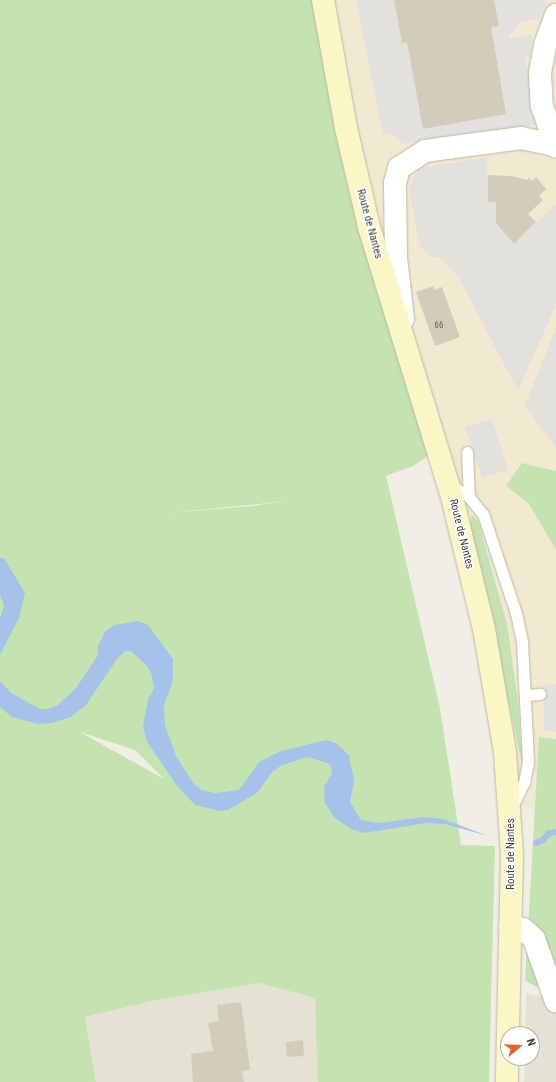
<!DOCTYPE html>
<html>
<head>
<meta charset="utf-8">
<style>
	body { margin:0 }
	#map { position:relative; width:556px; height:1082px; overflow:hidden; background:#f1efe5; font-family:"Roboto Condensed",sans-serif }
	div>[style] { position:absolute }
	.residential>* { inset:0; background:#e5e2d3 }
	.commercial>* { inset:0; background:#f2e9d1 }
	.green>* { inset:0; background:#c4e3b0 }
	.parking>* { inset:0; background:#e2e1dd }
	.water>* { inset:0; background:#a5c3ea }
	.stream>* { height:5.5px; margin:-2.75px; padding:0 2.75px; transform-origin:2.75px; border-radius:2.75px; background:#a5c3ea }
	.building>* { inset:0; background:#d2cdbb }
	.roads { filter:drop-shadow(0 0 1px #bcb8a8) drop-shadow(0 0 1px #bcb8a8) }
	.lane>* { height:11px; margin:-5.5px; padding:0 5.5px; transform-origin:5.5px; border-radius:5.5px; background:#fff }
	.street>* { height:22px; margin:-11px; padding:0 11px; transform-origin:11px; border-radius:11px; background:#fff }
	.secondary>* { height:22px; margin:-11px; padding:0 11px; transform-origin:11px; border-radius:11px; background:#faf6c6 }
	span { translate:-50% -50%; white-space:nowrap; text-align:center; line-height:1.15; -webkit-text-stroke:3.5px #fff; paint-order:stroke }
	.number-label { font-size:9px; color:#676356 }
	.number-label span { -webkit-text-stroke-width:0 }
	.street-label { font-size:11px; color:#434035 }
	.north { position:absolute; left:500px; top:1026px; width:40px; height:40px; box-sizing:border-box; background:#fff; border:1px solid #b4b3ae; border-radius:50%; rotate:71deg; font-size:11px; font-weight:700; line-height:16px; text-align:center; color:#434035 }
	.north::after { content:''; display:block; margin:auto; width:14px; height:18px; background:#eb6022; clip-path:polygon(50% 0,100% 100%,50% 72%,0 100%) }
</style>
</head>
<body>
<div id="map">
	<div class="residential">
		<div style="clip-path:polygon(259px 983px,315px 998px,320px 1082px,96px 1082px,85px 1017px,152px 1001px)"></div>
		<div style="clip-path:polygon(526px 993px,556px 1000px,556px 1082px,524px 1082px,525px 1058px,532px 1058px,532px 1034px,525px 1034px)"></div>
	</div>
	<div class="commercial">
		<div style="clip-path:polygon(313px 0,556px 0,556px 471px,522px 463px,506px 486px,529px 504px,556px 550px,556px 739px,539px 737px,537px 811px,503px 800px,471px 604px)"></div>
	</div>
	<div class="green">
		<div style="clip-path:polygon(evenodd,0 0,313px 0,430px 455px,413px 466px,386px 476px,440px 708px,461px 845px,495px 846px,489px 1082px,318px 1082px,315px 998px,259px 983px,152px 1001px,85px 1017px,96px 1082px,0 1082px,0 0,290px 500px,253px 506px,166px 513px,259px 504px,290px 500px,0 0,80px 732px,135px 750px,164px 779px,80px 732px)"></div>
		<div style="clip-path:polygon(522px 463px,556px 471px,556px 550px,529px 504px,506px 486px)"></div>
		<div style="clip-path:polygon(472px 515px,478px 521px,507px 624px,518px 702px,522px 764px,469px 524px)"></div>
		<div style="clip-path:polygon(539px 737px,556px 739px,556px 996px,525px 981px)"></div>
	</div>
	<div class="parking">
		<div style="clip-path:polygon(356px 0,548px 0,539px 19px,520px 22px,508px 37px,510px 39px,532px 35px,530px 55px,525px 56px,537px 124px,403px 144px,393px 134px,383px 135px)"></div>
		<div style="clip-path:polygon(487px 157px,488px 202px,496px 202px,496px 223px,514px 244px,556px 204px,556px 304px,518px 391px,459px 278px,440px 257px,431px 257px,420px 247px,409px 189px,417px 171px,427px 167px)"></div>
		<div style="clip-path:polygon(556px 328px,556px 449px,525px 405px)"></div>
		<div style="clip-path:polygon(492px 419px,508px 470px,482px 478px,465px 427px)"></div>
		<div style="clip-path:polygon(556px 684px,556px 732px,544px 730px,543px 685px)"></div>
	</div>
	<div class="water">
		<div style="clip-path:polygon(0 558px,4px 558px,25px 593px,19px 618px,0 655px,0 619px,4px 605px,0 595px)"></div>
		<div style="clip-path:polygon(138px 621px,148px 625px,173px 659px,173px 680px,164px 705px,165px 725px,176px 756px,194px 784px,202px 790px,215px 793px,239px 790px,259px 762px,281px 751px,327px 740px,337px 744px,349px 755px,354px 781px,350px 802px,361px 820px,379px 823px,423px 817px,443px 819px,488px 836px,445px 824px,426px 823px,364px 833px,351px 829px,334px 817px,325px 803px,324px 787px,332px 773px,331px 767px,328px 763px,307px 757px,282px 765px,272px 772px,258px 792px,228px 810px,221px 811px,195px 805px,178px 787px,147px 742px,143px 726px,148px 699px,154px 689px,152px 676px,148px 667px,131px 651px,125px 651px,117px 659px,86px 705px,71px 717px,52px 723px,38px 724px,12px 717px,0 707px,0 681px,11px 693px,40px 709px,48px 709px,58px 705px,76px 688px,98px 655px,98px 646px,105px 632px,114px 625px)"></div>
	</div>
	<div class="stream">
		<div style="left:536px;top:843px;width:8px;rotate:-23deg"></div>
		<div style="left:543px;top:840px;width:8px;rotate:-50deg"></div>
		<div style="left:548px;top:834px;width:8px;rotate:-14deg"></div>
	</div>
	<div class="building">
		<div style="clip-path:polygon(394px 0,494px 0,499px 26px,491px 27px,506px 114px,423px 129px,407px 42px,402px 43px)"></div>
		<div style="clip-path:polygon(488px 175px,512px 176px,527px 180px,529px 178px,532px 181px,536px 177px,546px 189px,539px 196px,543px 200px,528px 214px,536px 222px,514px 244px,496px 223px,496px 202px,488px 202px)"></div>
		<div style="clip-path:polygon(433px 286px,434px 290px,442px 287px,460px 337px,435px 346px,416px 292px)"></div>
		<div style="clip-path:polygon(241px 1002px,250px 1070px,242px 1071px,244px 1082px,193px 1082px,191px 1054px,213px 1051px,208px 1023px,219px 1021px,217px 1005px)"></div>
		<div style="clip-path:polygon(303px 1040px,304px 1056px,287px 1057px,286px 1042px)"></div>
	</div>
	<div class="roads">
		<div class="lane">
			<div style="left:467px;top:452px;width:45px;rotate:87.5deg"></div>
			<div style="left:450px;top:485px;width:22px;rotate:32deg"></div>
			<div style="left:469px;top:497px;width:22px;rotate:51deg"></div>
			<div style="left:483px;top:514px;width:104px;rotate:71.6deg"></div>
			<div style="left:516px;top:613px;width:30px;rotate:78deg"></div>
			<div style="left:522px;top:642px;width:120px;rotate:87.1deg"></div>
			<div style="left:528px;top:762px;width:20px;rotate:101deg"></div>
			<div style="left:524px;top:782px;width:25px;rotate:116deg"></div>
			<div style="left:525px;top:695px;width:15px;rotate:-4deg"></div>
		</div>
		<div class="street">
			<div style="left:556px;top:15px;width:32px;rotate:110deg"></div>
			<div style="left:545px;top:45px;width:28px;rotate:100deg"></div>
			<div style="left:540px;top:73px;width:33px;rotate:87deg"></div>
			<div style="left:542px;top:106px;width:43px;rotate:71.1deg"></div>
			<div style="left:403px;top:319px;width:61px;rotate:-96.5deg"></div>
			<div style="left:396px;top:258px;width:75px;rotate:-90.8deg"></div>
			<div style="left:395px;top:183px;width:16px;rotate:-75deg"></div>
			<div style="left:399px;top:168px;width:31px;rotate:-33deg"></div>
			<div style="left:425px;top:151px;width:14px;rotate:-8deg"></div>
			<div style="left:439px;top:149px;width:83px;rotate:-7.6deg"></div>
			<div style="left:521px;top:138px;width:34px;rotate:12deg"></div>
			<div style="left:510px;top:926px;width:13px;rotate:13deg"></div>
			<div style="left:523px;top:929px;width:15px;rotate:42deg"></div>
			<div style="left:534px;top:939px;width:66px;rotate:70.5deg"></div>
		</div>
		<div class="secondary">
			<div style="left:323px;top:0;width:130px;rotate:79.8deg"></div>
			<div style="left:346px;top:128px;width:102px;rotate:76.9deg"></div>
			<div style="left:369px;top:227px;width:282px;rotate:72.9deg"></div>
			<div style="left:452px;top:497px;width:136px;rotate:76.4deg"></div>
			<div style="left:484px;top:629px;width:125px;rotate:80.3deg"></div>
			<div style="left:505px;top:752px;width:103px;rotate:86.1deg"></div>
			<div style="left:512px;top:855px;width:227px;rotate:91.3deg"></div>
		</div>
	</div>
	<div class="number-label">
		<span style="left:439px;top:325px">66</span>
	</div>
	<div class="street-label">
		<span style="left:369px;top:224px;rotate:75deg">Route de Nantes</span>
		<span style="left:461px;top:534px;rotate:76deg">Route de Nantes</span>
		<span style="left:511px;top:854px;rotate:-90deg">Route de Nantes</span>
	</div>
	<div class="north">N</div>
</div>
</body>
</html>
